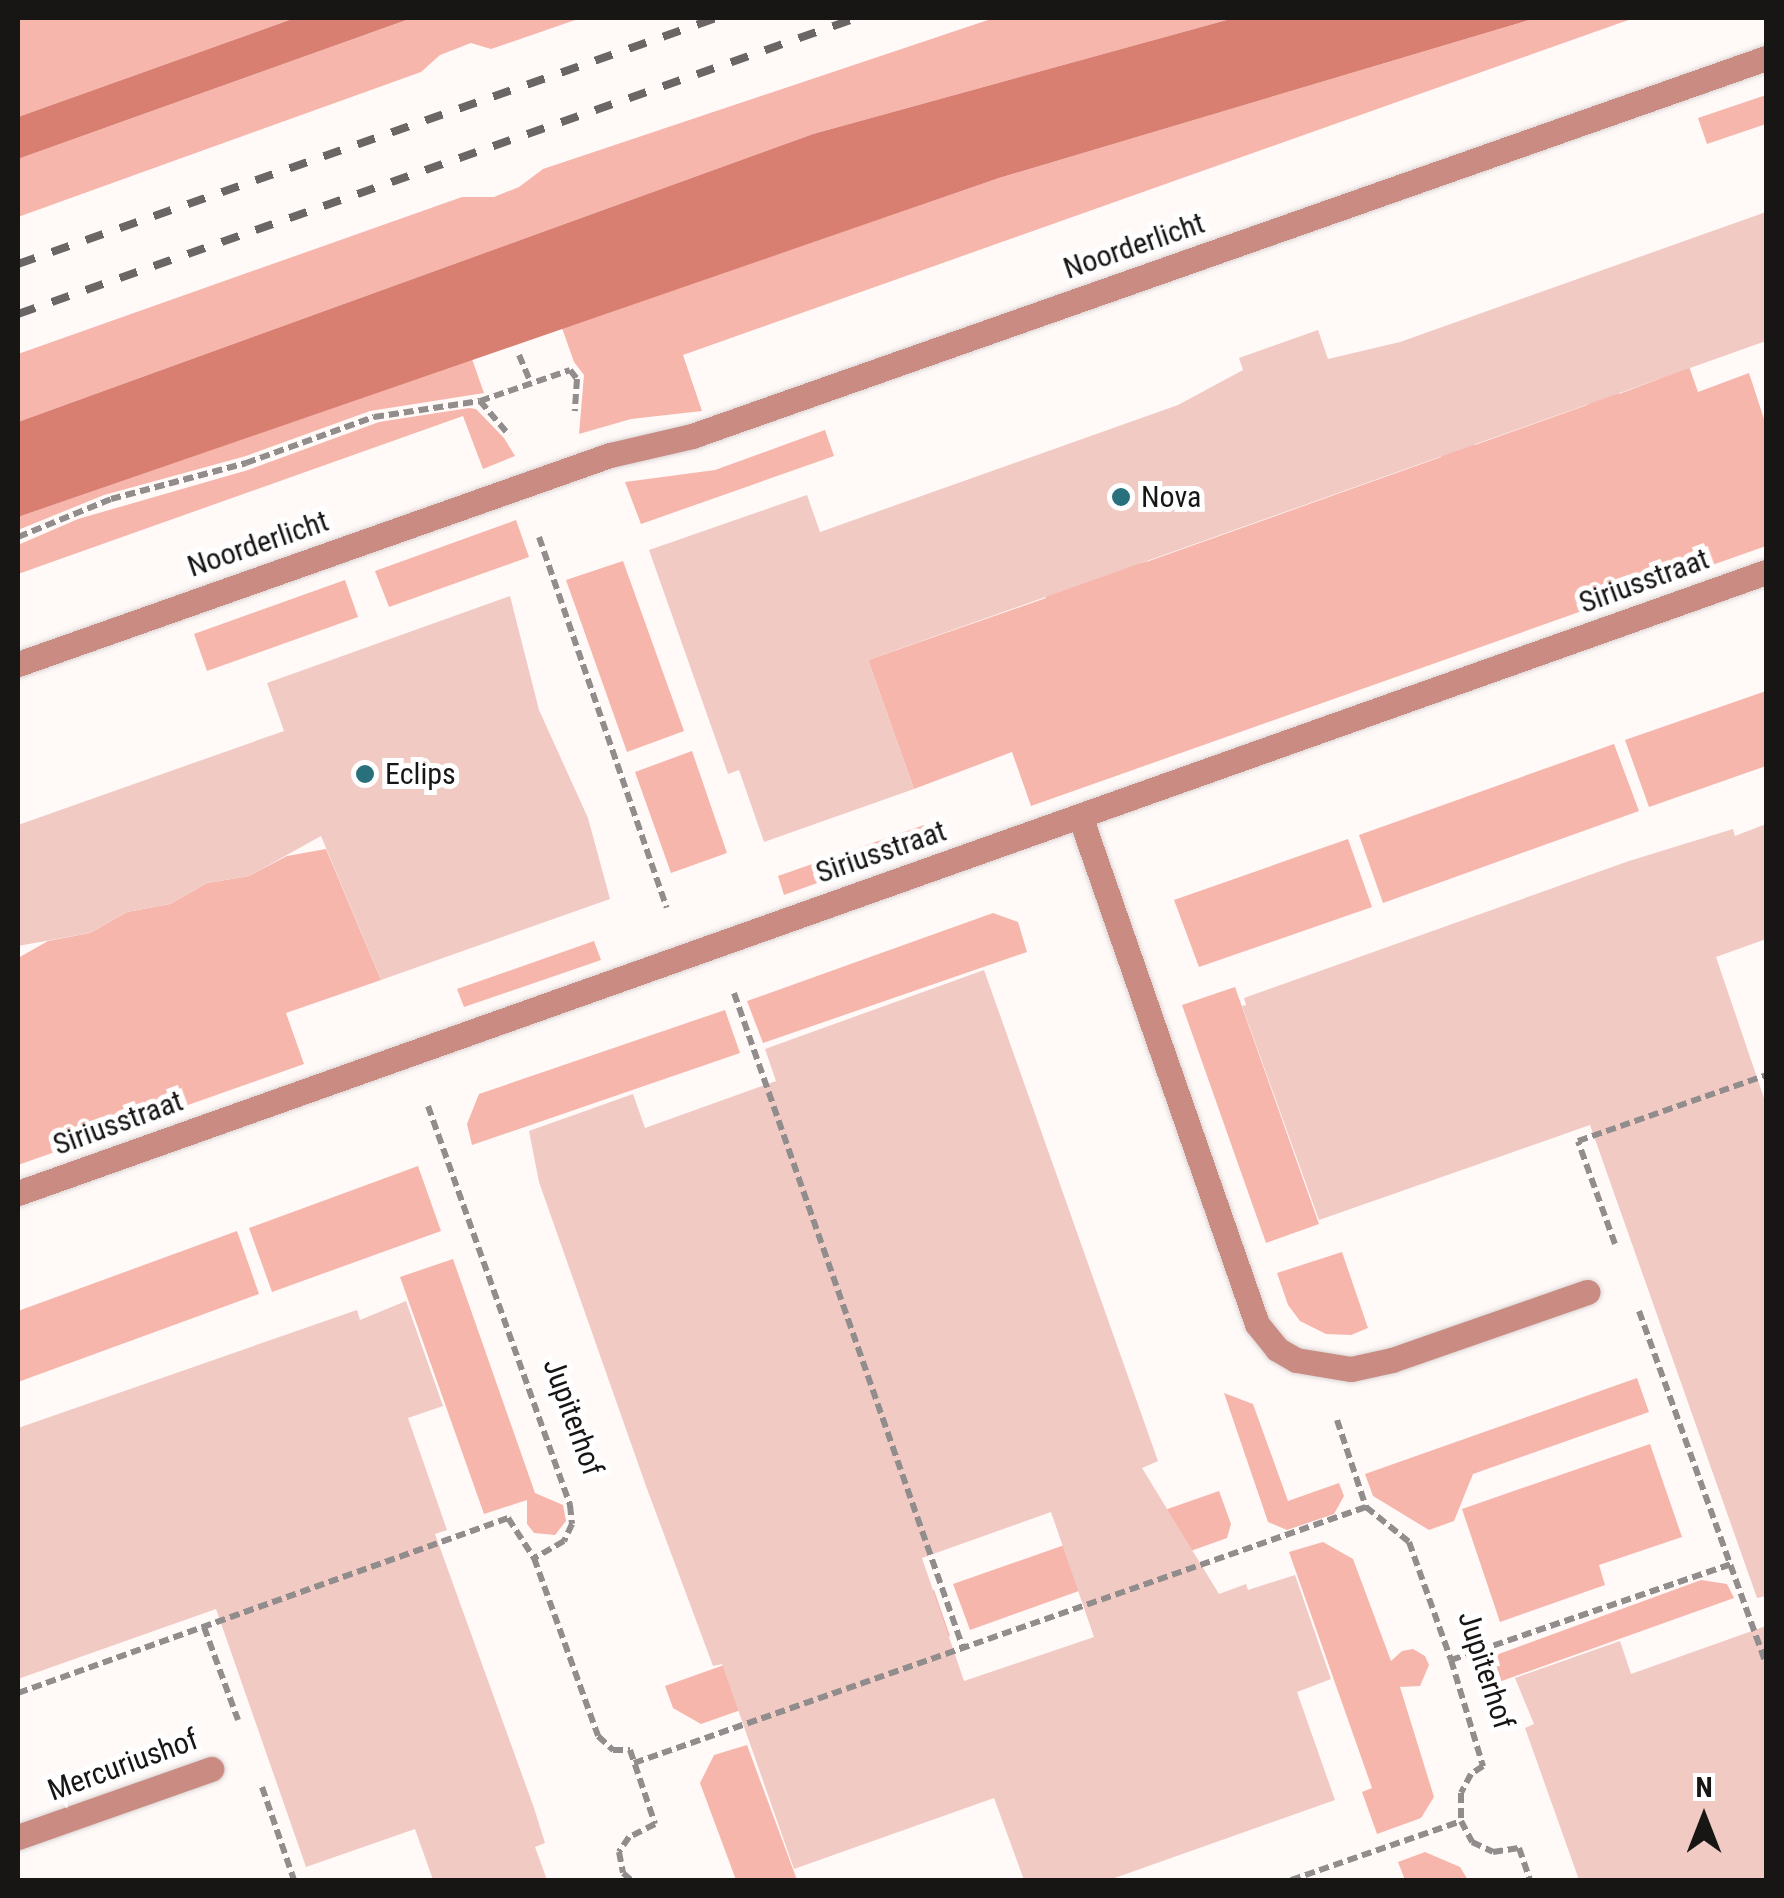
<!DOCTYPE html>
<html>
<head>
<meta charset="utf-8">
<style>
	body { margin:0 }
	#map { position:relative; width:1784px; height:1898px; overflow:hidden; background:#fff9f8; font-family:"Roboto Condensed",sans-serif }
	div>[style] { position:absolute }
	.green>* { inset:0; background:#f7b6ac }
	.water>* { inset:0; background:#d97f72 }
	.building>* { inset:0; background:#f2cac4 }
	.path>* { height:6px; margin-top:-3px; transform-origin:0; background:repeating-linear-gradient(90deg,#918d8c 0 10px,transparent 0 15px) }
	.roads { filter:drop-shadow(0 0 2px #dad5d4) drop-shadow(0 0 2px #dad5d4) }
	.minor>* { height:25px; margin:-12.5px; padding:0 12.5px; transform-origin:12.5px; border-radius:12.5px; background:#ca8b82 }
	.rail>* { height:8px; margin-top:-4px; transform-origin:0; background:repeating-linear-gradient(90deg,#6a6665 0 18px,transparent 0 36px) }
	.dots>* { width:28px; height:28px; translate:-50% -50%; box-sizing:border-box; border:5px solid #fff; border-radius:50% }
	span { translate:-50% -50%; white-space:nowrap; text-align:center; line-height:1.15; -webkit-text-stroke:10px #fff; paint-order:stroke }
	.street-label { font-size:30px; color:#181615 }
	.poi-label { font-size:30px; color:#181615 }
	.left { translate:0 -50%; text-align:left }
	.frame { position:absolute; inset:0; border:20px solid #181615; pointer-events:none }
	.north { position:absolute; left:1654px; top:1768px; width:100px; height:100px; -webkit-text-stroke:8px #fff; paint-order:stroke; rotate:0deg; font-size:28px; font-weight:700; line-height:40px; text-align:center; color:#181615 }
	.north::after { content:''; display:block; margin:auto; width:35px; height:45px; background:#181615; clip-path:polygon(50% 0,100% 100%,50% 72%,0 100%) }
</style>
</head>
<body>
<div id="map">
	<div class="green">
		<div style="clip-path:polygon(18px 18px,295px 18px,18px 117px)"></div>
		<div style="clip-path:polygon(412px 18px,581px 18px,491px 49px,471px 43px,440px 55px,421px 72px,18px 217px,18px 159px)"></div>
		<div style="clip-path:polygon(994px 18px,1234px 18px,813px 134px,18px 422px,18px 354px,462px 197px,494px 197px,519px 187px,543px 169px)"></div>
		<div style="clip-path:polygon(1536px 18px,1634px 18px,683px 355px,702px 411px,631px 419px,579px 434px,584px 375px,574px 362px,562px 328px,999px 178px)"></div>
		<div style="clip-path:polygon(1766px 95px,1766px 124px,1707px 144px,1698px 118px)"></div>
		<div style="clip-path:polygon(1686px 358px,1698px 392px,1749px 373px,1766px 425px,1766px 546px,1031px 806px,1012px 752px,914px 789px,868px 660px,1046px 598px,1042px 586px,1149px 561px,1441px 457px,1441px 446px,1471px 434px,1475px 445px,1587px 405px,1614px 383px,1619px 394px,1659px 379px)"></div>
		<div style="clip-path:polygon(472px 359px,484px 393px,370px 411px,246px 456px,104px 495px,18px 530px,18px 517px)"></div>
		<div style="clip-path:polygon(469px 408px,476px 409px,504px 438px,515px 456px,483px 469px,463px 416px,18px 574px,18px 545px,78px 519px,248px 470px,379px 422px)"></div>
		<div style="clip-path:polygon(825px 430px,834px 456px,641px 524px,625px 482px,715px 470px)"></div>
		<div style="clip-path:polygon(516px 520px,529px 557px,389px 607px,375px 571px)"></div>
		<div style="clip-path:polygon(623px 561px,684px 731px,627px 752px,566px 580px)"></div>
		<div style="clip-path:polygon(345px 580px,358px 617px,207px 671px,194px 634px)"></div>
		<div style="clip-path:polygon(1766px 691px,1766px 766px,1649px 807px,1625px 740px)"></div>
		<div style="clip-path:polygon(1614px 744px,1639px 811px,1383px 903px,1359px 835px)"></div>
		<div style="clip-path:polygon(692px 751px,727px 853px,671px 873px,635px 772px)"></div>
		<div style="clip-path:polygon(924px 825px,931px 842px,784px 895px,778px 876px)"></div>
		<div style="clip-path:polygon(1348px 839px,1372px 907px,1199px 967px,1174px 900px)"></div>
		<div style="clip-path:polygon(326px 849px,381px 980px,286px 1013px,304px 1064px,18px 1165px,18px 958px,48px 941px,90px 933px,127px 912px,170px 904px,207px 883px,249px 876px,287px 856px)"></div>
		<div style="clip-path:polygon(993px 913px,1018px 922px,1027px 952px,763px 1043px,747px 1001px)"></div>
		<div style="clip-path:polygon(594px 941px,601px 960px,464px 1007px,457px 989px)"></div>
		<div style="clip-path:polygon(1235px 987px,1319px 1224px,1266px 1243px,1182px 1005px)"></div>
		<div style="clip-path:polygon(725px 1010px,740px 1053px,472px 1145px,467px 1124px,479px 1094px)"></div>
		<div style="clip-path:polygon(418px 1166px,441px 1231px,272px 1292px,249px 1228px)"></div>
		<div style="clip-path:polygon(237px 1231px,259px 1294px,18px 1382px,18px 1311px)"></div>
		<div style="clip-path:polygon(1342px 1252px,1368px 1328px,1351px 1335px,1326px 1334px,1300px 1321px,1288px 1305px,1277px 1273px)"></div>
		<div style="clip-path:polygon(453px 1259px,535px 1493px,563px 1505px,566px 1521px,555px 1535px,534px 1533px,527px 1524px,527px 1500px,484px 1514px,400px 1277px)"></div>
		<div style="clip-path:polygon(1637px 1378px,1649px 1412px,1473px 1474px,1454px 1521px,1429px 1530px,1373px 1496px,1365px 1474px)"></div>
		<div style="clip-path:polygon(1224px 1393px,1253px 1404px,1288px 1501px,1339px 1483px,1344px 1496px,1334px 1514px,1287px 1530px,1268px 1522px)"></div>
		<div style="clip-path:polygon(1650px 1444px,1682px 1537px,1599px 1565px,1605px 1585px,1500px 1622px,1462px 1509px)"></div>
		<div style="clip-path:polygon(1219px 1491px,1231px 1524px,1227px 1538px,970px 1630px,953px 1584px)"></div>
		<div style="clip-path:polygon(1323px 1542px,1353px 1559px,1391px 1661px,1402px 1651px,1413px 1649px,1425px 1656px,1429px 1665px,1420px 1686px,1400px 1687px,1434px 1797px,1421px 1818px,1377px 1834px,1362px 1792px,1372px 1788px,1289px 1552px)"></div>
		<div style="clip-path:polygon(1701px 1580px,1727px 1584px,1734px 1598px,1496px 1683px,1492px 1669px,1496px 1655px)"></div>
		<div style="clip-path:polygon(934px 1590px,950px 1636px,701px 1724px,673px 1708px,665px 1686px)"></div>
		<div style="clip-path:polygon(747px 1745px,797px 1880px,736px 1880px,700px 1783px,714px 1755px)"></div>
		<div style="clip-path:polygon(1425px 1852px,1460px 1867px,1468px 1880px,1405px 1880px,1398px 1862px)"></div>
	</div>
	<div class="water">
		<div style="clip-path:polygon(295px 18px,412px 18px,18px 159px,18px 117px)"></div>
		<div style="clip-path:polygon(1234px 18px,1536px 18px,999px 178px,18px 517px,18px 422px,813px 134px)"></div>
	</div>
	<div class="building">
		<div style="clip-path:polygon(1766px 212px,1766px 341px,868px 660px,914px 789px,764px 842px,739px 770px,728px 774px,649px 550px,807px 495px,820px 532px,1178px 405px,1243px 370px,1239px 358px,1318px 330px,1328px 359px,1400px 342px)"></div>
		<div style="clip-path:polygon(510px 596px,539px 710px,588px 818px,610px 899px,381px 980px,321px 836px,249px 876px,207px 883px,170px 904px,127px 912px,90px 933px,18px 946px,18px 825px,284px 731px,267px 683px)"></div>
		<div style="clip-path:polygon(1766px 824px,1766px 939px,1716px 957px,1766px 1104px,1766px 1596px,1757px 1598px,1590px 1125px,1319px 1220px,1242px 1006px,1246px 1005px,1244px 998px,1629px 861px,1733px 829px,1735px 836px)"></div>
		<div style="clip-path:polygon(evenodd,984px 970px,1158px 1461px,1142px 1468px,1219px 1594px,1246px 1584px,1248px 1590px,1295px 1575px,1331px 1679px,1297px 1692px,1335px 1800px,1109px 1880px,1024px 1880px,994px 1798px,794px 1869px,722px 1664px,713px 1666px,646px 1486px,539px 1182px,529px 1131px,633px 1094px,645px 1128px,776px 1081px,765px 1049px,984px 970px,1051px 1512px,1094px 1637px,964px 1681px,922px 1558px,1051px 1512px)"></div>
		<div style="clip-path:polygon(406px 1301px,443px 1406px,408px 1418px,447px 1530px,435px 1534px,534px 1808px,545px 1843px,535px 1847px,547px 1880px,433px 1880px,415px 1829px,306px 1867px,216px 1609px,18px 1679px,18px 1428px,357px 1310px,360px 1320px)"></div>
		<div style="clip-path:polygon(1766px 1626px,1766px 1880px,1579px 1880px,1525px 1728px,1534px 1724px,1515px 1678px,1620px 1641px,1631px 1674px)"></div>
	</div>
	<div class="path">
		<div style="left:267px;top:18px;width:2px;rotate:90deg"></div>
		<div style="left:519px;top:355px;width:30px;rotate:67deg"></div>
		<div style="left:480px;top:401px;width:95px;rotate:-19deg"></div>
		<div style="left:570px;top:370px;width:11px;rotate:52deg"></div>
		<div style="left:577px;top:379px;width:32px;rotate:94deg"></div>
		<div style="left:18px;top:537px;width:100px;rotate:-22.2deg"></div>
		<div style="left:111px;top:499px;width:140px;rotate:-14.9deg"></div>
		<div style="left:246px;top:463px;width:136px;rotate:-19.8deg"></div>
		<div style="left:374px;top:417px;width:107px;rotate:-8.6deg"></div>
		<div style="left:480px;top:401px;width:45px;rotate:49.5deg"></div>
		<div style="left:539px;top:537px;width:392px;rotate:71deg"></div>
		<div style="left:734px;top:993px;width:694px;rotate:70.73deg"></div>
		<div style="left:428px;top:1106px;width:424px;rotate:70.4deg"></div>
		<div style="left:570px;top:1505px;width:19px;rotate:84deg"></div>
		<div style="left:572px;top:1524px;width:19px;rotate:115deg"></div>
		<div style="left:564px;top:1541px;width:34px;rotate:150deg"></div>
		<div style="left:534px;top:1558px;width:189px;rotate:70.2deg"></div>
		<div style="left:598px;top:1736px;width:21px;rotate:43deg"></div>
		<div style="left:613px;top:1750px;width:17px"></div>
		<div style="left:630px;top:1750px;width:78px;rotate:71.3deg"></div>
		<div style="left:655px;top:1824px;width:29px;rotate:153deg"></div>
		<div style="left:629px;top:1837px;width:18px;rotate:124deg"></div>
		<div style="left:619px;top:1852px;width:21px;rotate:79deg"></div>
		<div style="left:623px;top:1873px;width:11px;rotate:41deg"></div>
		<div style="left:1615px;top:1244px;width:109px;rotate:-109.8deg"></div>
		<div style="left:1578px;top:1141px;width:199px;rotate:-19.3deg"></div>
		<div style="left:1639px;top:1311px;width:374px;rotate:70.2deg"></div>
		<div style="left:1337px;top:1420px;width:92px;rotate:71.6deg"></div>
		<div style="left:1366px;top:1507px;width:55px;rotate:39.1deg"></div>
		<div style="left:1409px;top:1542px;width:125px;rotate:70.4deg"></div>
		<div style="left:1451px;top:1660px;width:111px;rotate:73.2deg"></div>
		<div style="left:1483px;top:1766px;width:14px;rotate:146deg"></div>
		<div style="left:1471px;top:1774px;width:21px;rotate:118deg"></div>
		<div style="left:1461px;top:1793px;width:28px;rotate:90deg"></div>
		<div style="left:1461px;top:1821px;width:24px;rotate:62deg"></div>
		<div style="left:1472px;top:1842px;width:23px;rotate:25deg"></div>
		<div style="left:1493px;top:1852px;width:26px;rotate:-9deg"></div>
		<div style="left:1519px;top:1848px;width:34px;rotate:71deg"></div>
		<div style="left:204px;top:1627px;width:99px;rotate:69.9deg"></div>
		<div style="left:1451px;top:1660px;width:296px;rotate:-18.9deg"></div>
		<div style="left:18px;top:1693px;width:520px;rotate:-19.65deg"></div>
		<div style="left:508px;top:1518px;width:48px;rotate:57deg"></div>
		<div style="left:634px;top:1763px;width:775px;rotate:-19.28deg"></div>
		<div style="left:262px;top:1787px;width:98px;rotate:71deg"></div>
		<div style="left:1291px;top:1880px;width:180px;rotate:-19.1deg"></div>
	</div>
	<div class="roads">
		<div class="minor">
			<div style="left:18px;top:664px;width:628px;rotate:-19.45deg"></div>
			<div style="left:610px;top:455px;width:84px;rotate:-13deg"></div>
			<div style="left:692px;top:436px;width:1139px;rotate:-19.39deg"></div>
			<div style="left:1080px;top:816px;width:538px;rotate:70.79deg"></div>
			<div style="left:1257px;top:1324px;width:32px;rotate:51deg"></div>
			<div style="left:1277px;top:1349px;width:22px;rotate:30deg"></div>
			<div style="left:1296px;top:1360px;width:56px;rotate:9.3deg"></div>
			<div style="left:1351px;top:1369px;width:42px;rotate:-12.4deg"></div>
			<div style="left:1392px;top:1360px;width:207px;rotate:-19.2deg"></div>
			<div style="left:18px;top:1193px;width:1855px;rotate:-19.56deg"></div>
			<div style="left:18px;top:1837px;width:205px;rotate:-19.4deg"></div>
		</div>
	</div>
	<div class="rail">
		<div style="left:18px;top:264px;width:740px;rotate:-19.41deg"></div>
		<div style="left:18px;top:314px;width:889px;rotate:-19.45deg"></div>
	</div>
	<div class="dots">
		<div style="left:1121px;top:497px;background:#28707b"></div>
		<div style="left:365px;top:774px;background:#28707b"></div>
	</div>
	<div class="street-label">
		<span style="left:1134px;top:246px;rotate:-19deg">Noorderlicht</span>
		<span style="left:258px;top:544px;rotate:-19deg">Noorderlicht</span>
		<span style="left:1644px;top:581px;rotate:-20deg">Siriusstraat</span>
		<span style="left:881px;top:852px;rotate:-19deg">Siriusstraat</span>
		<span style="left:118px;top:1123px;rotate:-20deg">Siriusstraat</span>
		<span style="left:573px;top:1417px;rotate:70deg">Jupiterhof</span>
		<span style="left:1486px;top:1670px;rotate:72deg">Jupiterhof</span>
		<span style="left:123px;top:1765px;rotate:-20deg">Mercuriushof</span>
	</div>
	<div class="poi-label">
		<span class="left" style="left:1141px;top:497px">Nova</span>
		<span class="left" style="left:385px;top:774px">Eclips</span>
	</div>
	<div class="frame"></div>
	<div class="north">N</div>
</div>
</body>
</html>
